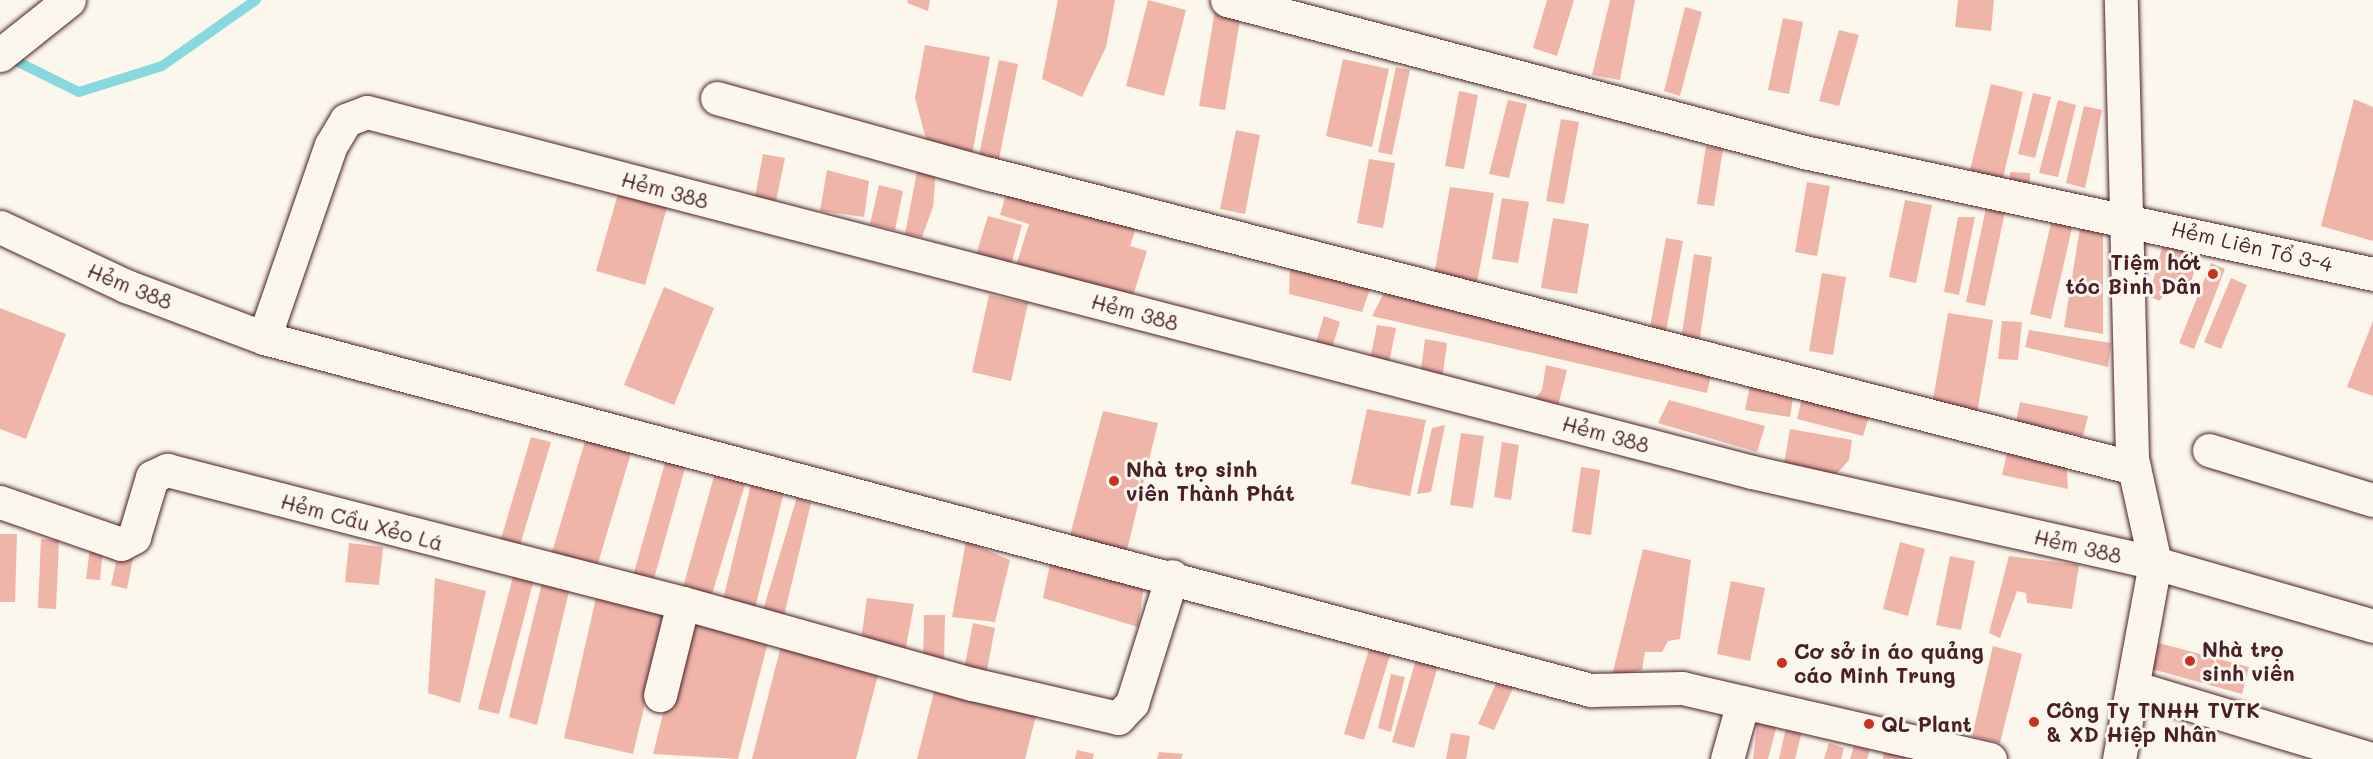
<!DOCTYPE html>
<html>
<head>
<meta charset="utf-8">
<style>
	body { margin:0 }
	#map { position:relative; width:2373px; height:759px; overflow:hidden; background:#fbf7ec; font-family:Mali,sans-serif }
	div>[style] { position:absolute }
	.stream>* { height:10px; margin:-5px; padding:0 5px; transform-origin:5px; border-radius:5px; background:#88d9df }
	.building>* { inset:0; background:#efb5a9 }
	.roads { filter:drop-shadow(0 0 2px #4a1f2b) drop-shadow(0 0 2px #4a1f2b) }
	.minor>* { height:33px; margin:-16.5px; padding:0 16.5px; transform-origin:16.5px; border-radius:16.5px; background:#fbf7ec }
	.dots>* { width:16px; height:16px; translate:-50% -50%; box-sizing:border-box; border:3px solid #fbf7ec; border-radius:50% }
	span { translate:-50% -50%; white-space:nowrap; text-align:center; line-height:1.15; -webkit-text-stroke:6px #fbf7ec; paint-order:stroke }
	.street-label { font-size:21px; color:#4a1f2b }
	.poi-label { font-size:21px; color:#4a1f2b; font-weight:700 }
	.right { translate:-100% -50%; text-align:right }
	.left { translate:0 -50%; text-align:left }
</style>
</head>
<body>
<div id="map">
	<div class="stream">
		<div style="left:6px;top:56px;width:81px;rotate:26.3deg"></div>
		<div style="left:79px;top:92px;width:87px;rotate:-17.4deg"></div>
		<div style="left:162px;top:66px;width:115px;rotate:-35.1deg"></div>
	</div>
	<div class="building">
		<div style="clip-path:polygon(908px 0,930px 0,928px 11px,907px 3px)"></div>
		<div style="clip-path:polygon(1058px 0,1115px 0,1106px 47px,1082px 97px,1042px 79px)"></div>
		<div style="clip-path:polygon(1148px 0,1186px 10px,1164px 96px,1126px 86px)"></div>
		<div style="clip-path:polygon(1547px 0,1574px 0,1557px 56px,1533px 48px)"></div>
		<div style="clip-path:polygon(1610px 0,1635px 0,1620px 80px,1592px 75px)"></div>
		<div style="clip-path:polygon(1958px 0,1994px 0,1991px 31px,1955px 27px)"></div>
		<div style="clip-path:polygon(1685px 7px,1702px 12px,1680px 96px,1664px 91px)"></div>
		<div style="clip-path:polygon(1215px 10px,1241px 14px,1225px 110px,1199px 106px)"></div>
		<div style="clip-path:polygon(1783px 18px,1803px 22px,1789px 94px,1768px 90px)"></div>
		<div style="clip-path:polygon(1839px 30px,1859px 35px,1839px 106px,1819px 101px)"></div>
		<div style="clip-path:polygon(925px 45px,990px 57px,972px 155px,929px 150px,915px 98px)"></div>
		<div style="clip-path:polygon(1343px 59px,1389px 69px,1372px 147px,1326px 136px)"></div>
		<div style="clip-path:polygon(999px 60px,1018px 64px,998px 164px,978px 160px)"></div>
		<div style="clip-path:polygon(1396px 67px,1410px 70px,1392px 155px,1378px 152px)"></div>
		<div style="clip-path:polygon(1991px 84px,2023px 92px,2003px 178px,1970px 170px)"></div>
		<div style="clip-path:polygon(1459px 91px,1478px 95px,1464px 169px,1445px 166px)"></div>
		<div style="clip-path:polygon(2033px 93px,2051px 97px,2035px 158px,2018px 154px)"></div>
		<div style="clip-path:polygon(2354px 99px,2373px 107px,2373px 241px,2321px 226px)"></div>
		<div style="clip-path:polygon(1508px 100px,1527px 104px,1509px 178px,1489px 174px)"></div>
		<div style="clip-path:polygon(2058px 100px,2076px 105px,2058px 177px,2039px 173px)"></div>
		<div style="clip-path:polygon(2084px 106px,2102px 110px,2085px 188px,2066px 183px)"></div>
		<div style="clip-path:polygon(1561px 119px,1579px 122px,1564px 204px,1546px 201px)"></div>
		<div style="clip-path:polygon(1236px 130px,1260px 135px,1245px 214px,1220px 209px)"></div>
		<div style="clip-path:polygon(1706px 146px,1723px 149px,1714px 206px,1697px 204px)"></div>
		<div style="clip-path:polygon(763px 154px,785px 158px,776px 201px,755px 197px)"></div>
		<div style="clip-path:polygon(1369px 159px,1395px 163px,1383px 228px,1357px 223px)"></div>
		<div style="clip-path:polygon(918px 166px,936px 170px,933px 207px,922px 237px,905px 234px)"></div>
		<div style="clip-path:polygon(827px 170px,869px 181px,864px 217px,820px 211px)"></div>
		<div style="clip-path:polygon(2010px 172px,2030px 173px,2029px 188px,2010px 187px)"></div>
		<div style="clip-path:polygon(1010px 181px,1139px 218px,1130px 246px,1147px 251px,1132px 299px,1016px 266px,1029px 224px,1000px 215px)"></div>
		<div style="clip-path:polygon(1807px 182px,1830px 186px,1817px 256px,1795px 252px)"></div>
		<div style="clip-path:polygon(879px 185px,903px 191px,895px 230px,870px 224px)"></div>
		<div style="clip-path:polygon(1450px 187px,1494px 193px,1476px 288px,1434px 275px)"></div>
		<div style="clip-path:polygon(619px 190px,668px 204px,645px 285px,596px 271px)"></div>
		<div style="clip-path:polygon(1502px 198px,1529px 202px,1518px 263px,1492px 259px)"></div>
		<div style="clip-path:polygon(1905px 200px,1932px 205px,1916px 283px,1889px 277px)"></div>
		<div style="clip-path:polygon(1986px 208px,2005px 212px,1985px 306px,1966px 302px)"></div>
		<div style="clip-path:polygon(988px 216px,1022px 225px,1010px 268px,975px 258px)"></div>
		<div style="clip-path:polygon(1958px 217px,1975px 217px,1959px 295px,1944px 292px)"></div>
		<div style="clip-path:polygon(1553px 218px,1589px 224px,1577px 294px,1541px 288px)"></div>
		<div style="clip-path:polygon(2052px 219px,2073px 224px,2051px 319px,2030px 314px)"></div>
		<div style="clip-path:polygon(2080px 228px,2103px 232px,2103px 334px,2064px 327px)"></div>
		<div style="clip-path:polygon(1666px 238px,1683px 241px,1666px 331px,1650px 327px)"></div>
		<div style="clip-path:polygon(2164px 240px,2201px 249px,2187px 296px,2168px 291px,2159px 301px,2149px 296px)"></div>
		<div style="clip-path:polygon(1694px 254px,1712px 257px,1698px 350px,1680px 347px)"></div>
		<div style="clip-path:polygon(2211px 263px,2225px 269px,2194px 349px,2179px 343px)"></div>
		<div style="clip-path:polygon(1290px 267px,1372px 283px,1362px 312px,1289px 294px)"></div>
		<div style="clip-path:polygon(1822px 273px,1846px 277px,1833px 355px,1809px 351px)"></div>
		<div style="clip-path:polygon(2231px 278px,2247px 285px,2221px 349px,2204px 342px)"></div>
		<div style="clip-path:polygon(1388px 285px,1712px 370px,1707px 393px,1372px 316px)"></div>
		<div style="clip-path:polygon(664px 287px,714px 308px,674px 405px,624px 385px)"></div>
		<div style="clip-path:polygon(989px 295px,1028px 303px,1011px 381px,972px 372px)"></div>
		<div style="clip-path:polygon(0 308px,66px 334px,26px 439px,0 429px)"></div>
		<div style="clip-path:polygon(1948px 313px,1993px 320px,1977px 413px,1932px 405px)"></div>
		<div style="clip-path:polygon(1324px 316px,1340px 322px,1330px 354px,1314px 349px)"></div>
		<div style="clip-path:polygon(2002px 321px,2022px 322px,2018px 360px,1998px 359px)"></div>
		<div style="clip-path:polygon(2373px 321px,2373px 396px,2347px 387px)"></div>
		<div style="clip-path:polygon(1377px 325px,1396px 328px,1388px 368px,1369px 365px)"></div>
		<div style="clip-path:polygon(2029px 330px,2111px 343px,2108px 367px,2025px 347px)"></div>
		<div style="clip-path:polygon(1425px 339px,1447px 343px,1442px 380px,1420px 377px)"></div>
		<div style="clip-path:polygon(1546px 365px,1567px 370px,1556px 414px,1528px 407px,1542px 390px)"></div>
		<div style="clip-path:polygon(1750px 385px,1794px 391px,1790px 417px,1745px 410px)"></div>
		<div style="clip-path:polygon(1803px 394px,1870px 413px,1863px 436px,1797px 419px)"></div>
		<div style="clip-path:polygon(1669px 400px,1765px 426px,1757px 452px,1658px 423px)"></div>
		<div style="clip-path:polygon(2020px 402px,2088px 416px,2083px 436px,2016px 423px)"></div>
		<div style="clip-path:polygon(1367px 409px,1426px 420px,1410px 496px,1351px 484px)"></div>
		<div style="clip-path:polygon(1103px 411px,1158px 423px,1126px 554px,1069px 539px)"></div>
		<div style="clip-path:polygon(1445px 425px,1431px 492px,1417px 494px,1432px 428px)"></div>
		<div style="clip-path:polygon(1790px 429px,1852px 440px,1849px 460px,1833px 478px,1783px 470px)"></div>
		<div style="clip-path:polygon(588px 431px,634px 443px,596px 570px,550px 559px)"></div>
		<div style="clip-path:polygon(1461px 433px,1484px 436px,1473px 508px,1450px 505px)"></div>
		<div style="clip-path:polygon(531px 437px,551px 442px,517px 555px,498px 549px)"></div>
		<div style="clip-path:polygon(1502px 442px,1519px 445px,1511px 500px,1494px 497px)"></div>
		<div style="clip-path:polygon(2008px 449px,2066px 460px,2068px 489px,2002px 475px)"></div>
		<div style="clip-path:polygon(667px 456px,687px 461px,653px 582px,633px 576px)"></div>
		<div style="clip-path:polygon(1581px 467px,1600px 470px,1591px 535px,1572px 532px)"></div>
		<div style="clip-path:polygon(716px 469px,746px 481px,710px 601px,682px 591px)"></div>
		<div style="clip-path:polygon(752px 480px,784px 492px,754px 612px,721px 608px)"></div>
		<div style="clip-path:polygon(797px 497px,811px 503px,782px 624px,761px 617px)"></div>
		<div style="clip-path:polygon(0 534px,17px 534px,15px 602px,0 602px)"></div>
		<div style="clip-path:polygon(41px 539px,59px 540px,56px 609px,38px 608px)"></div>
		<div style="clip-path:polygon(966px 541px,1010px 560px,995px 622px,952px 617px)"></div>
		<div style="clip-path:polygon(1900px 542px,1925px 549px,1908px 616px,1883px 609px)"></div>
		<div style="clip-path:polygon(349px 543px,383px 547px,379px 585px,345px 582px)"></div>
		<div style="clip-path:polygon(90px 548px,103px 549px,100px 580px,86px 579px)"></div>
		<div style="clip-path:polygon(1643px 549px,1691px 560px,1680px 639px,1668px 641px,1662px 652px,1645px 652px,1642px 670px,1612px 676px)"></div>
		<div style="clip-path:polygon(118px 554px,133px 558px,127px 589px,111px 585px)"></div>
		<div style="clip-path:polygon(1052px 554px,1145px 579px,1138px 627px,1043px 598px)"></div>
		<div style="clip-path:polygon(1950px 556px,1975px 561px,1961px 630px,1936px 625px)"></div>
		<div style="clip-path:polygon(2009px 556px,2079px 565px,2072px 609px,2027px 603px,2026px 593px,2017px 591px,2000px 638px,1989px 633px)"></div>
		<div style="clip-path:polygon(514px 573px,534px 579px,499px 714px,478px 709px)"></div>
		<div style="clip-path:polygon(435px 578px,486px 591px,460px 703px,428px 693px)"></div>
		<div style="clip-path:polygon(1731px 581px,1765px 588px,1750px 661px,1717px 654px)"></div>
		<div style="clip-path:polygon(542px 583px,571px 583px,537px 725px,509px 717px)"></div>
		<div style="clip-path:polygon(596px 598px,667px 611px,633px 754px,564px 738px)"></div>
		<div style="clip-path:polygon(867px 598px,914px 604px,905px 652px,861px 640px)"></div>
		<div style="clip-path:polygon(924px 615px,945px 615px,944px 666px,923px 668px)"></div>
		<div style="clip-path:polygon(687px 617px,770px 634px,738px 759px,653px 754px)"></div>
		<div style="clip-path:polygon(973px 623px,995px 628px,986px 675px,964px 670px)"></div>
		<div style="clip-path:polygon(2159px 643px,2249px 667px,2242px 694px,2152px 669px)"></div>
		<div style="clip-path:polygon(781px 646px,879px 671px,856px 759px,752px 759px)"></div>
		<div style="clip-path:polygon(1993px 646px,2022px 654px,2000px 743px,1972px 736px)"></div>
		<div style="clip-path:polygon(1369px 649px,1390px 655px,1364px 740px,1344px 734px)"></div>
		<div style="clip-path:polygon(1417px 656px,1439px 662px,1414px 748px,1392px 742px)"></div>
		<div style="clip-path:polygon(1391px 674px,1405px 677px,1391px 732px,1378px 728px)"></div>
		<div style="clip-path:polygon(1498px 679px,1514px 686px,1494px 730px,1478px 724px)"></div>
		<div style="clip-path:polygon(935px 688px,1037px 712px,1025px 759px,917px 759px)"></div>
		<div style="clip-path:polygon(1758px 718px,1778px 721px,1768px 759px,1753px 759px)"></div>
		<div style="clip-path:polygon(1786px 728px,1802px 731px,1795px 759px,1779px 759px)"></div>
		<div style="clip-path:polygon(1451px 733px,1470px 736px,1466px 759px,1446px 759px)"></div>
		<div style="clip-path:polygon(1829px 743px,1844px 748px,1841px 759px,1824px 759px)"></div>
		<div style="clip-path:polygon(1854px 746px,1870px 750px,1867px 759px,1850px 759px)"></div>
		<div style="clip-path:polygon(1077px 750px,1094px 754px,1093px 759px,1075px 759px)"></div>
		<div style="clip-path:polygon(1159px 752px,1183px 754px,1181px 759px,1157px 759px)"></div>
		<div style="clip-path:polygon(1884px 753px,1912px 757px,1912px 759px,1883px 759px)"></div>
	</div>
	<div class="roads">
		<div class="minor">
			<div style="left:1227px;top:0;width:597px;rotate:14.76deg"></div>
			<div style="left:1804px;top:152px;width:582px;rotate:12.1deg"></div>
			<div style="left:0;top:55px;width:88px;rotate:-38.6deg"></div>
			<div style="left:717px;top:98px;width:283px;rotate:15.6deg"></div>
			<div style="left:990px;top:174px;width:1181px;rotate:14.41deg"></div>
			<div style="left:0;top:227px;width:139px;rotate:25.1deg"></div>
			<div style="left:126px;top:286px;width:147px;rotate:20.6deg"></div>
			<div style="left:264px;top:338px;width:1373px;rotate:14.86deg"></div>
			<div style="left:1591px;top:690px;width:91px;rotate:-1.3deg"></div>
			<div style="left:1682px;top:688px;width:316px;rotate:13deg"></div>
			<div style="left:264px;top:338px;width:204px;rotate:-70.9deg"></div>
			<div style="left:331px;top:145px;width:29px;rotate:-59deg"></div>
			<div style="left:346px;top:120px;width:22px;rotate:-21deg"></div>
			<div style="left:367px;top:112px;width:1431px;rotate:14.57deg"></div>
			<div style="left:1752px;top:472px;width:413px;rotate:12.7deg"></div>
			<div style="left:2155px;top:563px;width:227px;rotate:16.1deg"></div>
			<div style="left:2209px;top:450px;width:171px;rotate:17deg"></div>
			<div style="left:0;top:502px;width:128px;rotate:19.1deg"></div>
			<div style="left:121px;top:544px;width:15px;rotate:-28deg"></div>
			<div style="left:134px;top:537px;width:63px;rotate:-73.3deg"></div>
			<div style="left:152px;top:477px;width:17px;rotate:-25deg"></div>
			<div style="left:167px;top:470px;width:533px;rotate:14.45deg"></div>
			<div style="left:683px;top:603px;width:95px;rotate:104deg"></div>
			<div style="left:683px;top:603px;width:300px;rotate:15.7deg"></div>
			<div style="left:972px;top:684px;width:150px;rotate:13.1deg"></div>
			<div style="left:1118px;top:718px;width:21px;rotate:-47deg"></div>
			<div style="left:1132px;top:703px;width:133px;rotate:-72.5deg"></div>
			<div style="left:2136px;top:688px;width:245px;rotate:16.8deg"></div>
			<div style="left:1727px;top:759px;width:59px;rotate:-74.3deg"></div>
			<div style="left:2119px;top:759px;width:199px;rotate:-79.6deg"></div>
			<div style="left:2155px;top:563px;width:107px;rotate:-102.4deg"></div>
			<div style="left:2132px;top:458px;width:458px;rotate:-91.4deg"></div>
		</div>
	</div>
	<div class="dots">
		<div style="left:2213px;top:274px;background:#c8321e"></div>
		<div style="left:1114px;top:481px;background:#c8321e"></div>
		<div style="left:2190px;top:661px;background:#c8321e"></div>
		<div style="left:1782px;top:663px;background:#c8321e"></div>
		<div style="left:2034px;top:722px;background:#c8321e"></div>
		<div style="left:1869px;top:724px;background:#c8321e"></div>
	</div>
	<div class="street-label">
		<span style="left:665px;top:190px;rotate:15deg">Hẻm 388</span>
		<span style="left:2252px;top:246px;rotate:13deg">Hẻm Liên Tổ 3-4</span>
		<span style="left:130px;top:286px;rotate:22deg">Hẻm 388</span>
		<span style="left:1135px;top:312px;rotate:15deg">Hẻm 388</span>
		<span style="left:1606px;top:434px;rotate:15deg">Hẻm 388</span>
		<span style="left:362px;top:522px;rotate:15deg">Hẻm Cầu Xẻo Lá</span>
		<span style="left:2078px;top:546px;rotate:13deg">Hẻm 388</span>
	</div>
	<div class="poi-label">
		<span class="right" style="left:2201px;top:274px">Tiệm hớt<br>tóc Bình Dân</span>
		<span class="left" style="left:1126px;top:481px">Nhà trọ sinh<br>viên Thành Phát</span>
		<span class="left" style="left:2202px;top:661px">Nhà trọ<br>sinh viên</span>
		<span class="left" style="left:1794px;top:663px">Cơ sở in áo quảng<br>cáo Minh Trung</span>
		<span class="left" style="left:2046px;top:722px">Công Ty TNHH TVTK<br>&amp; XD Hiệp Nhân</span>
		<span class="left" style="left:1881px;top:724px">QL Plant</span>
	</div>
</div>
</body>
</html>
